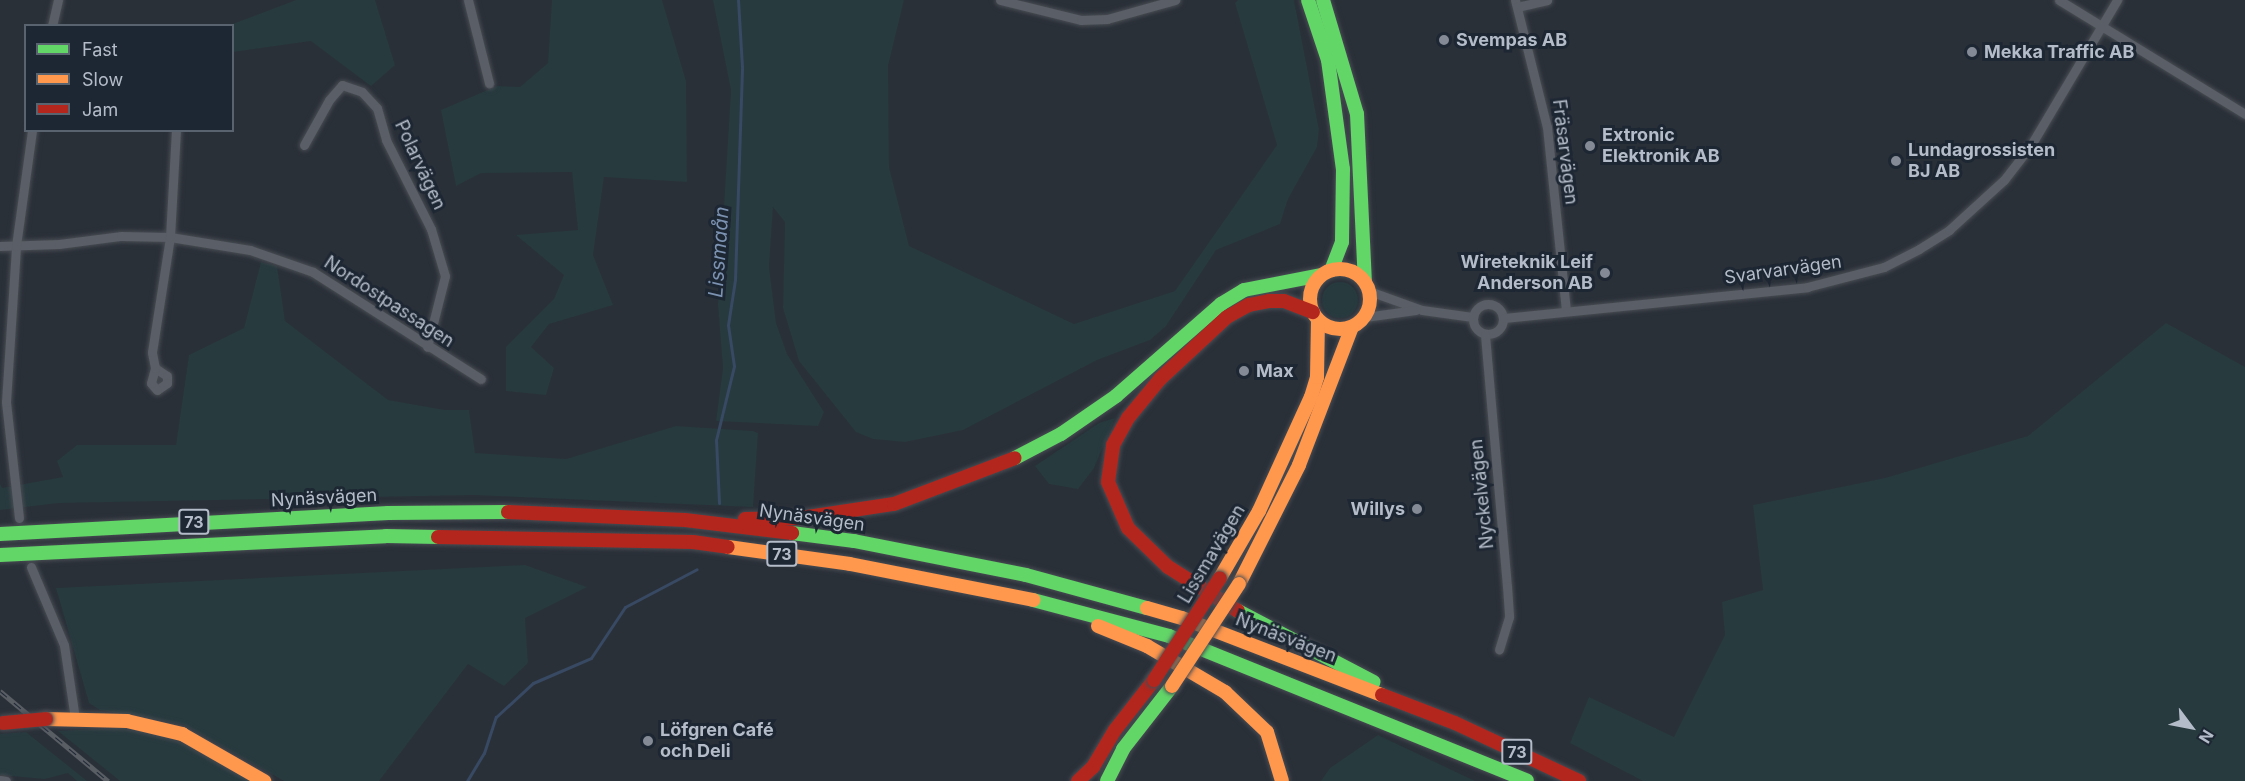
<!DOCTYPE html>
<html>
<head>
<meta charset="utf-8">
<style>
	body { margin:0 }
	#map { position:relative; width:2245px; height:781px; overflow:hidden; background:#2a3038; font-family:Inter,sans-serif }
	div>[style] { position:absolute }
	.green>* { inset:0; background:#273a3e }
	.round { border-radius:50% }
	.stream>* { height:3px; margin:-1.5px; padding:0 1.5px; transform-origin:1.5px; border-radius:1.5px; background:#384963 }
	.roads { filter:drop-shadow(0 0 2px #484c53) drop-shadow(0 0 2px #484c53) }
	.street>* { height:9px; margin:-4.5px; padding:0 4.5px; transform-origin:4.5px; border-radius:4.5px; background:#5a5e66 }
	.street>.ring { margin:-4.5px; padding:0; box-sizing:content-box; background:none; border:9px solid #5a5e66; border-radius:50% }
	.fast>* { height:14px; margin:-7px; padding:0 7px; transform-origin:7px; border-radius:7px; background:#63d668 }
	.slow>* { height:14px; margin:-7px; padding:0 7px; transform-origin:7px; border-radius:7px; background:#ff974d }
	.slow>.ring { margin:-7px; padding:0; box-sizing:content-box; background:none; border:14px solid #ff974d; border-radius:50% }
	.jam>* { height:14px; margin:-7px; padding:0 7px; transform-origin:7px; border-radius:7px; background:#b3261e }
	.rail>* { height:5px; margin-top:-2.5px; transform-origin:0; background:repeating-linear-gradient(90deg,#1d2633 0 9px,#595d64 0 18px); box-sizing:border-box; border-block:2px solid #595d64 }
	.bridges { filter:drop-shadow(0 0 2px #484c53) drop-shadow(0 0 2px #484c53) }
	.slow-bridge>* { height:14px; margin:-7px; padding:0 7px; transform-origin:7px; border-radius:7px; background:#ff974d }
	.jam-bridge>* { height:14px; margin:-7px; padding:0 7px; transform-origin:7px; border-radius:7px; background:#b3261e }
	.dots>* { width:16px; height:16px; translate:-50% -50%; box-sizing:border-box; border:3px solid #1d2633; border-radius:50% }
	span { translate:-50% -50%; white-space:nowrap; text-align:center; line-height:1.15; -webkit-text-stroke:6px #1d2633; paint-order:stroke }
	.shield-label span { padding:2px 4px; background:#1d2633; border:2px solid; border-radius:4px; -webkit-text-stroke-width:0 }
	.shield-label { font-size:16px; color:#b4bcc9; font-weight:700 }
	.poi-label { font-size:18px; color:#b4bcc9; font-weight:700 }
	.left { translate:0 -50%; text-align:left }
	.right { translate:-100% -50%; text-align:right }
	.street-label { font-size:18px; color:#b4bcc9 }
	.water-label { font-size:20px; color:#7c92b1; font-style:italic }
	.legend { position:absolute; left:24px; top:24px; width:210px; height:108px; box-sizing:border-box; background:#1d2633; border:2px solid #59626f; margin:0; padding:8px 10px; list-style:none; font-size:18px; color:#b4bcc9 }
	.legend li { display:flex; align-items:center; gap:12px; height:30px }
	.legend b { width:30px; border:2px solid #59626f }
	.north { position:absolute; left:2161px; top:697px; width:60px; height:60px; -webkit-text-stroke:4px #1d2633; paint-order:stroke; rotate:122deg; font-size:16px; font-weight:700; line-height:24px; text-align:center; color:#b4bcc9 }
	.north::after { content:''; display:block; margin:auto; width:21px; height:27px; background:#b4bcc9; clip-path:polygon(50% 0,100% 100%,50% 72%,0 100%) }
</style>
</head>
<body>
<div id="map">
	<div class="green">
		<div style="clip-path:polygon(296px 0,375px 0,395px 65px,371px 86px,311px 41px,233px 52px,230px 25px)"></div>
		<div style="clip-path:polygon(552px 0,662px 0,686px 81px,687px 182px,604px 177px,593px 255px,613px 305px,549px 324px,531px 347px,554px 368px,546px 395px,506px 391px,506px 347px,554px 299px,564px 275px,516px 235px,578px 230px,572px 172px,481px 173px,456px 186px,441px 110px,497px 86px,520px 87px,548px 63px)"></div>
		<div style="clip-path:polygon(713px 0,904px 0,888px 66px,889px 167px,909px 246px,1074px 324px,1175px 291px,1277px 145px,1235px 3px,1238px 0,1294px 0,1319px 130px,1317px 147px,1288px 199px,1280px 224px,1216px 250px,1166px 326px,1150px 340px,1097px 360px,963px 430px,905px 442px,873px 439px,856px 432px,799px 361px,783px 308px,785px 222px,773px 207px,769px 267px,776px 323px,787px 354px,824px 412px,818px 426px,716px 421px,723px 368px,718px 305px,731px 90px)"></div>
		<div style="clip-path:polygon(261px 262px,277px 266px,285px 321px,388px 400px,445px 410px,469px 410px,475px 453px,566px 459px,676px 426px,753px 431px,758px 433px,753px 507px,474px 495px,59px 503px,0 510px,0 484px,2px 488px,63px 477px,57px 461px,77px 445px,176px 445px,189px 355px,244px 328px)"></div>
		<div class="round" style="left:1322px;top:282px;width:36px;height:36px"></div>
		<div style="clip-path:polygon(2166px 323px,2245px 367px,2245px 781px,1643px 781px,1570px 743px,1589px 697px,1674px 737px,1725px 635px,1722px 602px,1763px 590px,1753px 505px,1885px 478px,2028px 436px)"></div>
		<div style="clip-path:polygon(1115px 418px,1094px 468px,1078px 489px,1049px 484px,1035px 466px,1099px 423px)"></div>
		<div style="clip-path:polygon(525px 565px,587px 587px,525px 618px,528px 663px,504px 686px,468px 664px,379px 781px,284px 781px,183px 724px,100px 710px,89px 703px,56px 588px)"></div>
		<div style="clip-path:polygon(119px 728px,165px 736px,206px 753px,253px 781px,120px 781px,58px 731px)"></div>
		<div style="clip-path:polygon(26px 732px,87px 781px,77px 781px,68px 773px,45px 779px,0 775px,0 734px)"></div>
		<div style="clip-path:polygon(1378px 735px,1475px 781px,1321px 781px,1330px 768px)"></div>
	</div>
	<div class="stream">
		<div style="left:719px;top:503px;width:63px;rotate:-92.7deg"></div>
		<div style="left:716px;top:440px;width:76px;rotate:-76.3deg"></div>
		<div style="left:734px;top:366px;width:41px;rotate:-98.3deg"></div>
		<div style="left:728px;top:325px;width:46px;rotate:-81.2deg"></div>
		<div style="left:735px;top:280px;width:213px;rotate:-88.1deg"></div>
		<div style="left:742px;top:67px;width:67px;rotate:-93.4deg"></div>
		<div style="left:467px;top:781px;width:33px;rotate:-59deg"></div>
		<div style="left:484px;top:753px;width:38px;rotate:-72deg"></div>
		<div style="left:496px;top:717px;width:50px;rotate:-42.6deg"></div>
		<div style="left:533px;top:683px;width:63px;rotate:-23.3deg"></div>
		<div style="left:591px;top:658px;width:61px;rotate:-56.3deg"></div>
		<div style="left:625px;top:607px;width:81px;rotate:-27.8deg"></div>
	</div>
	<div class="roads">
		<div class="street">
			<div style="left:468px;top:0;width:86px;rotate:75.8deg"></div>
			<div style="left:1000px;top:0;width:83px;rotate:13.9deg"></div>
			<div style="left:1081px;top:20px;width:26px;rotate:-2deg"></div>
			<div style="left:1107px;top:19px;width:71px;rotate:-15.6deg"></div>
			<div style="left:1515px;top:0;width:131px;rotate:75.9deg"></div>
			<div style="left:1547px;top:127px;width:185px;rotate:84.1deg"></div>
			<div style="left:2059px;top:0;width:218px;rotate:31.5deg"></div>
			<div style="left:1517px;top:7px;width:31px;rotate:-13deg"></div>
			<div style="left:52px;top:26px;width:27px;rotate:-77deg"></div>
			<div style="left:304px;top:145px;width:51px;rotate:-60.9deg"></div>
			<div style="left:329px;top:100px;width:20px;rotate:-49deg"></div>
			<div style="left:342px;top:85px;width:21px;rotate:19deg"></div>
			<div style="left:362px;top:92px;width:22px;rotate:47deg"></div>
			<div style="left:377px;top:108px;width:33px;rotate:74deg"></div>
			<div style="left:386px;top:140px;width:100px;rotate:63.2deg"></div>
			<div style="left:431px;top:229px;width:49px;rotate:73.4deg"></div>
			<div style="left:445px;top:276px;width:73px;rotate:104.2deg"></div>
			<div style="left:0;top:246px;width:59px;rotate:-1.9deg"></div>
			<div style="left:59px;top:244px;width:63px;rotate:-7.4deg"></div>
			<div style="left:121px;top:236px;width:49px;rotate:1.2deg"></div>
			<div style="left:170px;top:237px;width:81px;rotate:9.2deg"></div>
			<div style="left:250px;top:250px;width:67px;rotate:19.2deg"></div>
			<div style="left:313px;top:272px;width:199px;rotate:32.5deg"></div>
			<div style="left:1369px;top:291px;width:56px;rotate:19.7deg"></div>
			<div style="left:1422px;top:310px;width:51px;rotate:7.8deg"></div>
			<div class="ring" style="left:1473px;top:304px;width:21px;height:21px"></div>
			<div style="left:1365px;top:317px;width:51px;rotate:-7.8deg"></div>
			<div style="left:1504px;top:318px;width:305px;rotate:-5.8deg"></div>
			<div style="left:1807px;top:287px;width:80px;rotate:-14.6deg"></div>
			<div style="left:1884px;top:267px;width:39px;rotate:-27deg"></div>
			<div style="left:1919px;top:249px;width:36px;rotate:-32deg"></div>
			<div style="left:1949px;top:230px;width:74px;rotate:-42.3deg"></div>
			<div style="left:2004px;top:180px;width:44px;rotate:-52.4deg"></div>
			<div style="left:2031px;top:145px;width:169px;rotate:-59.3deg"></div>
			<div style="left:1485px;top:335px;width:252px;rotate:85deg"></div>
			<div style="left:1507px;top:586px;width:31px;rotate:86deg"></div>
			<div style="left:1509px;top:617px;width:34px;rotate:107deg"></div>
			<div style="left:155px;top:368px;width:14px;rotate:34deg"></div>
			<div style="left:167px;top:376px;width:7px;rotate:90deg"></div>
			<div style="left:167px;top:383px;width:12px;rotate:145deg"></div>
			<div style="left:157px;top:390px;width:9px;rotate:-131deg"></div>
			<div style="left:151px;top:383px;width:16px;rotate:-75deg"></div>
			<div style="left:155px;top:368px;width:16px;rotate:-101deg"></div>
			<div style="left:152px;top:352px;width:116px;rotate:-81.1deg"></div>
			<div style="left:170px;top:237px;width:107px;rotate:-86.8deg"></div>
			<div style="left:19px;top:518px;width:117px;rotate:-96.4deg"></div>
			<div style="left:6px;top:402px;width:156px;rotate:-86.3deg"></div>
			<div style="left:16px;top:246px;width:117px;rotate:-82.1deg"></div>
			<div style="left:31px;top:567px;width:85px;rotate:67.1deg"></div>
			<div style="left:64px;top:645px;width:75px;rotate:81.5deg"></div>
			<div style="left:0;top:780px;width:6px;rotate:9deg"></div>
		</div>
		<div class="fast">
			<div style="left:1308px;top:0;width:63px;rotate:71.6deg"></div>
			<div style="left:1328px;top:60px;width:110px;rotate:82.2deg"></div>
			<div style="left:1343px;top:169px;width:73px;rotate:90.8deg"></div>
			<div style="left:1342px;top:242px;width:30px;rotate:111deg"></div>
			<div style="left:1323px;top:0;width:119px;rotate:73.4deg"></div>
			<div style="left:1357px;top:114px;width:167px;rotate:87.3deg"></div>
			<div style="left:1015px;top:458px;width:52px;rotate:-27.6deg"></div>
			<div style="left:1061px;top:434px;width:67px;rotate:-34.6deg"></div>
			<div style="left:1116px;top:396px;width:140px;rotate:-41.2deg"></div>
			<div style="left:1221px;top:304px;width:27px;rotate:-31deg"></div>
			<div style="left:1244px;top:290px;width:78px;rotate:-11deg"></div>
			<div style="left:792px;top:533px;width:63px;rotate:7.4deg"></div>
			<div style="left:854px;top:541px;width:175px;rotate:11.2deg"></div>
			<div style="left:1026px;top:575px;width:125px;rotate:15.3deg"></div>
			<div style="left:0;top:534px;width:389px;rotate:-3.1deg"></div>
			<div style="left:388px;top:513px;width:120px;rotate:-0.5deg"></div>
			<div style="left:0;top:555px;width:386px;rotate:-2.8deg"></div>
			<div style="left:386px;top:536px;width:52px;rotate:1.1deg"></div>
			<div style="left:1033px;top:600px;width:141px;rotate:14.8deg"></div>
			<div style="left:1169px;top:636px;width:386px;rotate:22deg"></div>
			<div style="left:1238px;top:611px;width:153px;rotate:27.6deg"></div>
			<div style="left:1107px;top:781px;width:36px;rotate:-63deg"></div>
			<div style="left:1123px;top:749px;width:80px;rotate:-52.1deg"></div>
		</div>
		<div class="slow">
			<div class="ring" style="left:1310px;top:269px;width:46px;height:46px"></div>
			<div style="left:728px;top:547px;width:123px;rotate:7.9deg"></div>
			<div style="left:850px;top:564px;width:187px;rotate:11.1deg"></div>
			<div style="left:1220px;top:578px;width:78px;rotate:-59.8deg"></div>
			<div style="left:1259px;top:511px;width:125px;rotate:-65.5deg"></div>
			<div style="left:1311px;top:397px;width:21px;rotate:-73deg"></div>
			<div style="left:1317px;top:377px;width:57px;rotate:-89deg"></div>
			<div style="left:1239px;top:584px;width:133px;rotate:-63.2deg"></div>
			<div style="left:1299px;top:465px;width:148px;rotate:-69deg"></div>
			<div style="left:1147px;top:608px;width:36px;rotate:16deg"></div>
			<div style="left:1182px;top:618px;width:214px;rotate:21.1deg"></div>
			<div style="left:1098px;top:626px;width:53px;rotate:22.2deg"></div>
			<div style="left:1147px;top:646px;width:91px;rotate:30.5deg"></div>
			<div style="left:1225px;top:692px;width:58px;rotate:43.6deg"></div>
			<div style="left:1267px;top:732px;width:51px;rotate:73deg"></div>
			<div style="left:46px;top:719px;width:81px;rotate:1.4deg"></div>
			<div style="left:127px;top:721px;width:57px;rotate:13.3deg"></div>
			<div style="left:182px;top:734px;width:95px;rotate:29.8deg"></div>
		</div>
		<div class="jam">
			<div style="left:508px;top:512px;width:177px;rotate:2.6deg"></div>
			<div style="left:685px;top:520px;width:108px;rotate:6.9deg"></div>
			<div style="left:745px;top:519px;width:56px;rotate:-1deg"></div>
			<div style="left:801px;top:518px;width:94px;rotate:-8.6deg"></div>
			<div style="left:894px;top:504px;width:129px;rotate:-20.8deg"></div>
			<div style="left:438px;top:537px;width:255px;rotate:1.1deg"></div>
			<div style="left:693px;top:542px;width:35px;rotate:8deg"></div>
			<div style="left:1238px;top:611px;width:83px;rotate:-147.8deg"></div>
			<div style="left:1168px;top:567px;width:56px;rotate:-135.7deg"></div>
			<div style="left:1128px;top:528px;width:50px;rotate:-113.5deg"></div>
			<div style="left:1108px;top:482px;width:37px;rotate:-82deg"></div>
			<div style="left:1113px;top:445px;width:31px;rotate:-61deg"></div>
			<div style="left:1128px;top:418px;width:50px;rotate:-50.6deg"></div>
			<div style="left:1160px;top:379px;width:91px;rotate:-42.8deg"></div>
			<div style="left:1227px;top:317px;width:25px;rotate:-29deg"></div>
			<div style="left:1249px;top:305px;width:20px;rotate:-11deg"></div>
			<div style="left:1269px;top:301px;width:15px"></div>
			<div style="left:1284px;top:301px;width:31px;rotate:21deg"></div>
			<div style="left:1382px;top:695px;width:78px;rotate:21deg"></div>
			<div style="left:1455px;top:723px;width:137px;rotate:25.1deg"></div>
			<div style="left:1078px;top:781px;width:21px;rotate:-43deg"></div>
			<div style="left:1093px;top:767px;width:43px;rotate:-59.3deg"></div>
			<div style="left:1115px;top:730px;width:63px;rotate:-52deg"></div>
		</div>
	</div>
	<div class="rail">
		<div style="left:0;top:691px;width:141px;rotate:39.8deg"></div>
	</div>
	<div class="bridges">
		<div class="slow-bridge">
			<div style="left:1172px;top:686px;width:122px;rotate:-56.7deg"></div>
		</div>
		<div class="jam-bridge">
			<div style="left:1154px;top:680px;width:121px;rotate:-57.1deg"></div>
			<div style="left:3px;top:723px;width:43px;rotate:-5.3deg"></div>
		</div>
	</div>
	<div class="dots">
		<div style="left:1444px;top:40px;background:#848b96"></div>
		<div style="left:1972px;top:52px;background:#848b96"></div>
		<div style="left:1590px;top:146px;background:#848b96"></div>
		<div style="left:1896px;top:161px;background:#848b96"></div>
		<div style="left:1605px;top:273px;background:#848b96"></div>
		<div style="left:1244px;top:371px;background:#848b96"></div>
		<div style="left:1417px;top:509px;background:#848b96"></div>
		<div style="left:648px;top:741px;background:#848b96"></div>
	</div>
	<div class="shield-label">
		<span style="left:194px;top:522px">73</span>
		<span style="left:782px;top:554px">73</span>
		<span style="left:1517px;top:752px">73</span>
	</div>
	<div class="poi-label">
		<span class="left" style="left:1456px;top:40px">Svempas AB</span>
		<span class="left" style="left:1984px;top:52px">Mekka Traffic AB</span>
		<span class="left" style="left:1602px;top:146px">Extronic<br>Elektronik AB</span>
		<span class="left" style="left:1908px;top:161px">Lundagrossisten<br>BJ AB</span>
		<span class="right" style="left:1593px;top:273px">Wireteknik Leif<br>Anderson AB</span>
		<span class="left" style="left:1256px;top:371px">Max</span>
		<span class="right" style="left:1405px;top:509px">Willys</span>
		<span class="left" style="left:660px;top:741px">Löfgren Café<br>och Deli</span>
	</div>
	<div class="street-label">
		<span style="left:1565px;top:152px;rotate:83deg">Fräsarvägen</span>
		<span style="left:420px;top:165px;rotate:65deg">Polarvägen</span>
		<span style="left:1783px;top:270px;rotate:-8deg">Svarvarvägen</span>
		<span style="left:389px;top:302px;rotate:33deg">Nordostpassagen</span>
		<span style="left:1482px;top:494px;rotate:-96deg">Nyckelvägen</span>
		<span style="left:324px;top:498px;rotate:-3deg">Nynäsvägen</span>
		<span style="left:812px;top:518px;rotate:8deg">Nynäsvägen</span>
		<span style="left:1212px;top:554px;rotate:-59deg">Lissmavägen</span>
		<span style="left:1286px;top:638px;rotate:21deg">Nynäsvägen</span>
	</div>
	<div class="water-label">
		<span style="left:719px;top:252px;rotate:-86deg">Lissmaån</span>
	</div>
	<ul class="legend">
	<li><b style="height:8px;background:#63d668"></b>Fast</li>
	<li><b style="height:8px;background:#ff974d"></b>Slow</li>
	<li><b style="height:8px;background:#b3261e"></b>Jam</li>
	</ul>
	<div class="north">N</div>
</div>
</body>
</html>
